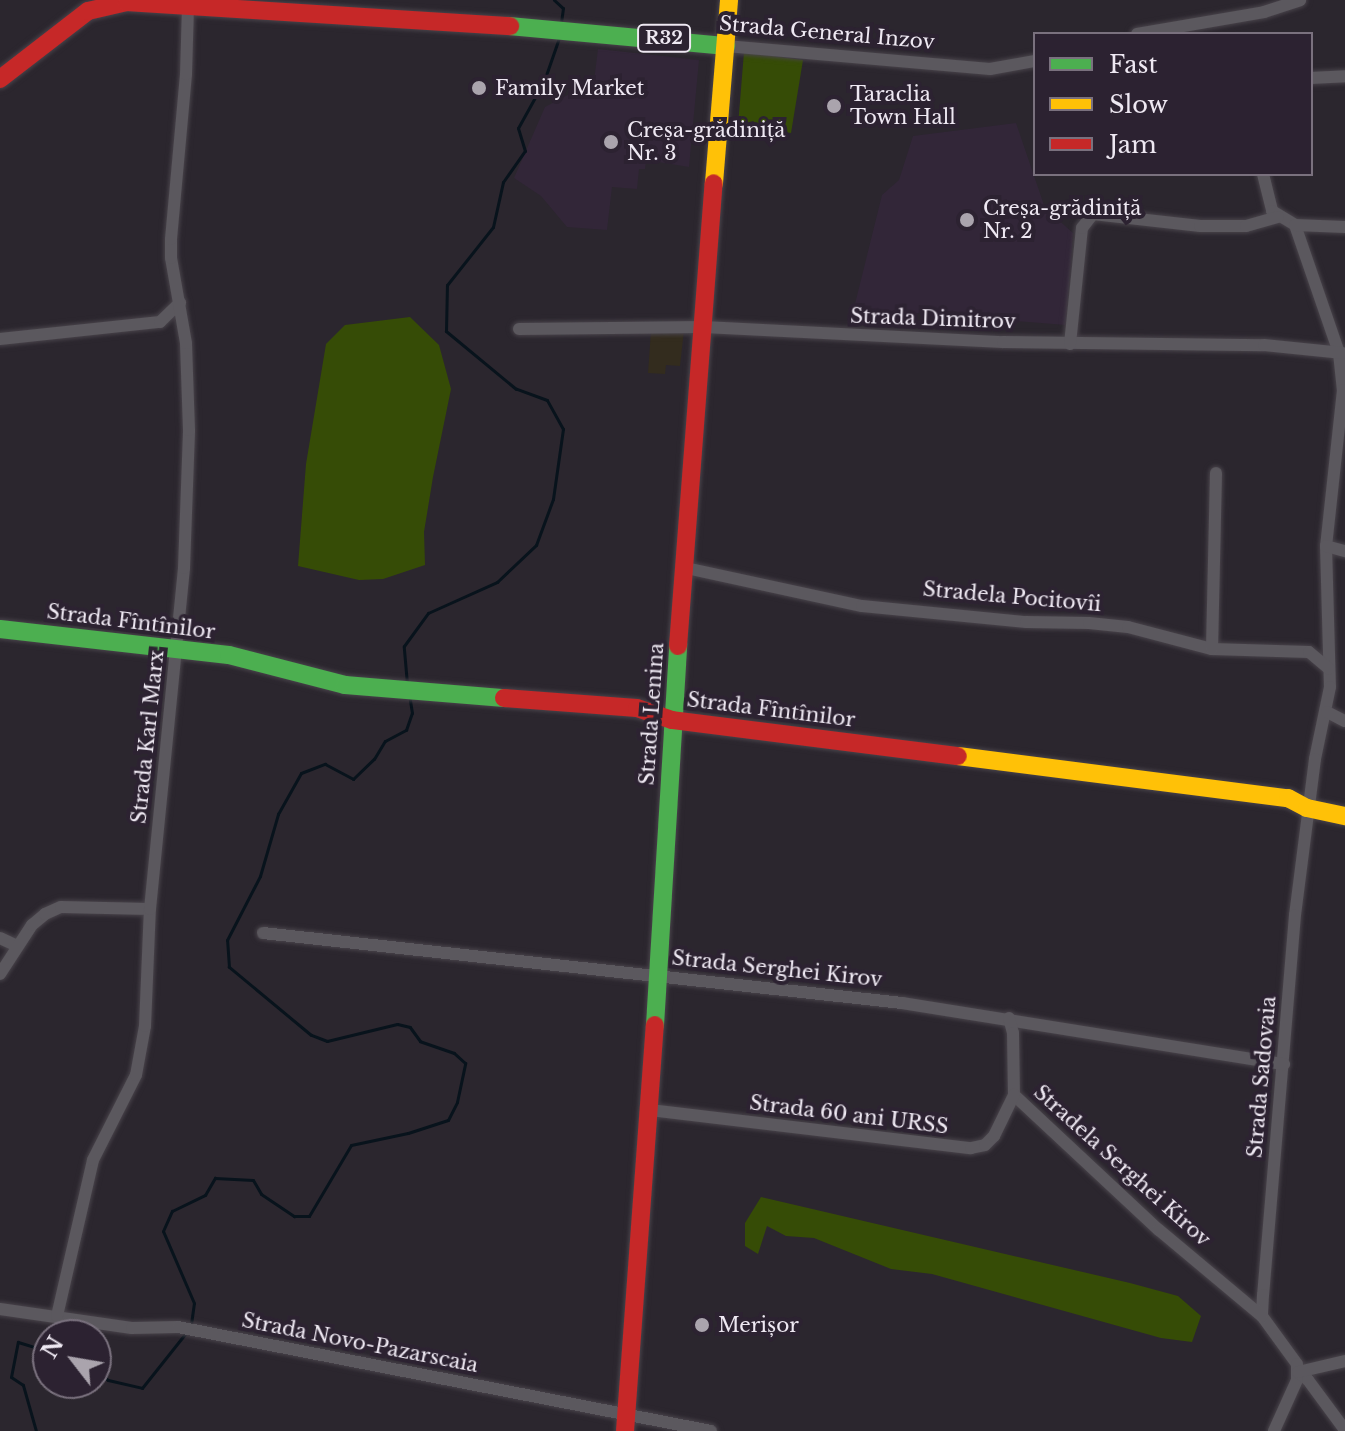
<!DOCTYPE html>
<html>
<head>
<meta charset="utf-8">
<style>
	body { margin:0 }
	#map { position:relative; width:1345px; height:1431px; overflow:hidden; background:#2b262e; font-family:"Libre Baskerville",serif }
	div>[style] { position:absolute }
	.commercial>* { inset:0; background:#332c1e }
	.built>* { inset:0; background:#322638 }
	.green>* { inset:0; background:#364c06 }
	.stream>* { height:3px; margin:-1.5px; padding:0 1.5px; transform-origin:1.5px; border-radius:1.5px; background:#08131c }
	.roads { filter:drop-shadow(0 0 2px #48434a) drop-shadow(0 0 2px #48434a) }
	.street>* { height:12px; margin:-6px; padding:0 6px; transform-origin:6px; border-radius:6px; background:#5b585e }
	.fast>* { height:18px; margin:-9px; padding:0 9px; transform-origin:9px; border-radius:9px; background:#4caf50 }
	.slow>* { height:18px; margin:-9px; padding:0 9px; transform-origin:9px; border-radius:9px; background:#ffc107 }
	.jam>* { height:18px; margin:-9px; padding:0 9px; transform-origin:9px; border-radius:9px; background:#c62828 }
	.dots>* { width:22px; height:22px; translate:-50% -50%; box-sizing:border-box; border:4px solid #2c2231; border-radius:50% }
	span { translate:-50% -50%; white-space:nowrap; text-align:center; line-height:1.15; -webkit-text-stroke:8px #2c2231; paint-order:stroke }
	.shield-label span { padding:2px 6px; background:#2c2231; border:2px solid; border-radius:6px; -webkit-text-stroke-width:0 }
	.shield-label { font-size:18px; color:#eee8f2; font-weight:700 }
	.street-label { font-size:20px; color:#eee8f2 }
	.poi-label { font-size:20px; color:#eee8f2 }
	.left { translate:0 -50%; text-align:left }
	.legend { position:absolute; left:1033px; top:32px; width:280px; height:144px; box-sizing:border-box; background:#2c2231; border:2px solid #7a717e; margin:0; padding:10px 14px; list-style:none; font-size:24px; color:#eee8f2 }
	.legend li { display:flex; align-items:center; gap:16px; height:40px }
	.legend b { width:40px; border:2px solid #7a717e }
	.north { position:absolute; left:32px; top:1319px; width:80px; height:80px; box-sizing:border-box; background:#2c2231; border:2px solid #7a717e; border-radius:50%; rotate:301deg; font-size:22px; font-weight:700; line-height:32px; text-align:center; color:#eee8f2 }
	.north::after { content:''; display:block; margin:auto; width:28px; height:36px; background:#aaa4ad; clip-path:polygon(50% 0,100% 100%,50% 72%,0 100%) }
</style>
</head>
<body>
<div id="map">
	<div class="commercial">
		<div style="clip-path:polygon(684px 330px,680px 366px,666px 365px,665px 374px,648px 373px,651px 331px)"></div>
	</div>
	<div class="built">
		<div style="clip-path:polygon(598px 49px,699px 60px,689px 167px,646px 160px,645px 169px,639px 169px,637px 189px,612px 187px,607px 230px,567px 227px,541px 196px,514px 178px,545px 107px,594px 81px)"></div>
		<div style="clip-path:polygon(1016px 123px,1045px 208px,1073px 233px,1066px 325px,854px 308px,882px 195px,899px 180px,913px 136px)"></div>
	</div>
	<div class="green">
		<div style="clip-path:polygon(744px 52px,803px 60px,791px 133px,738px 126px)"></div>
		<div style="clip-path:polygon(410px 317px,439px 345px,451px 389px,433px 477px,424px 532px,425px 565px,383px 579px,359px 580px,298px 566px,306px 464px,326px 344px,345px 325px)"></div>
		<div style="clip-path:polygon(761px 1197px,1130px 1283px,1178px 1296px,1201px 1316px,1192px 1342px,1161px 1338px,932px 1274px,891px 1269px,814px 1238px,786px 1236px,767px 1226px,758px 1254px,745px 1246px,745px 1223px)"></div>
	</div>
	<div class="stream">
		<div style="left:554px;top:0;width:12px;rotate:42deg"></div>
		<div style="left:563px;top:8px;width:15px;rotate:98deg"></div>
		<div style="left:407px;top:684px;width:38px;rotate:-95deg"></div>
		<div style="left:404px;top:646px;width:41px;rotate:-54deg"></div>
		<div style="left:428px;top:613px;width:76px;rotate:-24.2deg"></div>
		<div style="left:497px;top:582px;width:54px;rotate:-43.5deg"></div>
		<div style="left:536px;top:545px;width:49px;rotate:-69.7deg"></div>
		<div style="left:553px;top:499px;width:71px;rotate:-81.9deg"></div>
		<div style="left:563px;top:429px;width:33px;rotate:-119deg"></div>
		<div style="left:547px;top:400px;width:33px;rotate:-160deg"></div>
		<div style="left:516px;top:389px;width:91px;rotate:-140.4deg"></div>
		<div style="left:446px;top:331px;width:46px;rotate:-88.8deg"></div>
		<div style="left:447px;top:285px;width:74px;rotate:-51.6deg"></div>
		<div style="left:493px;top:227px;width:46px;rotate:-77.5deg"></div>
		<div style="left:503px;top:182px;width:38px;rotate:-55deg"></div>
		<div style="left:525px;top:151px;width:24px;rotate:-107deg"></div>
		<div style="left:518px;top:128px;width:54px;rotate:-61deg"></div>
		<div style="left:544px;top:81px;width:46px;rotate:-70.8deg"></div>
		<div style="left:191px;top:1324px;width:21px;rotate:-82deg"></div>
		<div style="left:194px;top:1303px;width:78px;rotate:-113.3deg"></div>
		<div style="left:163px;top:1231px;width:22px;rotate:-66deg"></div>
		<div style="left:172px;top:1211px;width:37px;rotate:-26deg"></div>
		<div style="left:205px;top:1195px;width:20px;rotate:-60deg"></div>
		<div style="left:215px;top:1178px;width:38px;rotate:3deg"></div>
		<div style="left:253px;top:1180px;width:16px;rotate:60deg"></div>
		<div style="left:261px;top:1194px;width:40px;rotate:34deg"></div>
		<div style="left:294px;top:1216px;width:15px"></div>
		<div style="left:309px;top:1216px;width:82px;rotate:-59.4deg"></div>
		<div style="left:351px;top:1145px;width:58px;rotate:-11.9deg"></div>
		<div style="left:408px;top:1133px;width:42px;rotate:-18deg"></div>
		<div style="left:448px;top:1120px;width:20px;rotate:-63deg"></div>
		<div style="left:457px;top:1102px;width:40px;rotate:-78deg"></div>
		<div style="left:465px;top:1063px;width:15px;rotate:-138deg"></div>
		<div style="left:454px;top:1053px;width:36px;rotate:-161deg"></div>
		<div style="left:420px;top:1041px;width:17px;rotate:-126deg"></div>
		<div style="left:410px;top:1027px;width:13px;rotate:-167deg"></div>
		<div style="left:397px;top:1024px;width:72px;rotate:166.3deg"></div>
		<div style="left:327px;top:1041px;width:17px;rotate:-159deg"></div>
		<div style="left:311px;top:1035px;width:107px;rotate:-140.3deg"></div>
		<div style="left:229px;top:967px;width:27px;rotate:-94deg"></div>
		<div style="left:227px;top:940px;width:72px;rotate:-62.7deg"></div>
		<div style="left:260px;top:876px;width:65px;rotate:-73.8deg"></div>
		<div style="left:278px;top:814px;width:47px;rotate:-60.7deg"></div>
		<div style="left:301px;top:773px;width:26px;rotate:-21deg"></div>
		<div style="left:325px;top:764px;width:32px;rotate:28deg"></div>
		<div style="left:353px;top:779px;width:29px;rotate:-44deg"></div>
		<div style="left:374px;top:759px;width:21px;rotate:-59deg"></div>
		<div style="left:385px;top:741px;width:24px;rotate:-28deg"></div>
		<div style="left:406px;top:730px;width:18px;rotate:-71deg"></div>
		<div style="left:412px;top:713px;width:18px;rotate:-99deg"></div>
		<div style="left:96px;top:1369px;width:16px;rotate:43deg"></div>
		<div style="left:108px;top:1380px;width:35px;rotate:13deg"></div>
		<div style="left:142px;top:1388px;width:69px;rotate:-51.5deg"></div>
		<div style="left:36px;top:1431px;width:48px;rotate:-105.8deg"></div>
		<div style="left:23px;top:1385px;width:14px;rotate:-146deg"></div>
		<div style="left:11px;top:1377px;width:36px;rotate:-79deg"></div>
		<div style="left:18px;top:1342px;width:31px;rotate:17deg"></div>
	</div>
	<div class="roads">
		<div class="street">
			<div style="left:1137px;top:34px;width:129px;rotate:-9.8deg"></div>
			<div style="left:1264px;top:12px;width:38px;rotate:-18deg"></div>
			<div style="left:726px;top:46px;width:265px;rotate:5deg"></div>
			<div style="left:990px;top:69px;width:46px;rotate:-10.1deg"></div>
			<div style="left:1311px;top:78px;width:34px;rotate:-3deg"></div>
			<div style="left:1263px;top:174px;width:38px;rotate:76deg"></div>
			<div style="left:1272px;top:211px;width:27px;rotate:31deg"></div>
			<div style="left:1295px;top:225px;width:135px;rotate:71deg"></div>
			<div style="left:1339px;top:353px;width:37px;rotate:84deg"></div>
			<div style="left:1343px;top:390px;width:157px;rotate:96.2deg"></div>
			<div style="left:1326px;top:546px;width:141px;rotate:88.4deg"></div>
			<div style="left:1330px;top:687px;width:74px;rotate:101.8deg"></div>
			<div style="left:1315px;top:759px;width:157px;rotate:97.3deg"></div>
			<div style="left:1295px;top:915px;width:381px;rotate:94.8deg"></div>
			<div style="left:1263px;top:1295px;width:21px;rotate:93deg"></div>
			<div style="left:1262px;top:1316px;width:59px;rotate:53.9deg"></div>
			<div style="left:1297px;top:1364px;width:16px;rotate:90deg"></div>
			<div style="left:1297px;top:1380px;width:56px;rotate:114.3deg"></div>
			<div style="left:1295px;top:225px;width:50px;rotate:2.3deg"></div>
			<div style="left:519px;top:329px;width:185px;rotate:-0.6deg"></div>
			<div style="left:704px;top:327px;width:299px;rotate:2.9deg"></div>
			<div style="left:1003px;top:342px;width:261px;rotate:0.7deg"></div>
			<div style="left:1264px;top:345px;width:79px;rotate:5.8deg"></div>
			<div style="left:0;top:339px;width:161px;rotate:-6.1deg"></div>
			<div style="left:160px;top:322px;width:28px;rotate:-44deg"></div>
			<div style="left:1070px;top:344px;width:117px;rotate:-84.1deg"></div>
			<div style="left:1082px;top:228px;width:18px;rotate:-52deg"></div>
			<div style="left:1093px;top:214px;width:108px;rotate:6.4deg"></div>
			<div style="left:1200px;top:226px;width:46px"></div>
			<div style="left:1246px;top:226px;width:33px;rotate:-16deg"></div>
			<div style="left:1326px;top:546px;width:20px;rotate:15deg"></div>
			<div style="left:686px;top:568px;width:180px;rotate:12.2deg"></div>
			<div style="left:862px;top:606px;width:165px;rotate:5.6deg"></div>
			<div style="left:1026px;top:622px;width:63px;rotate:0.9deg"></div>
			<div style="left:1089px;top:623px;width:39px;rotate:6deg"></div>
			<div style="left:1128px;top:627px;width:87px;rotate:14.7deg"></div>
			<div style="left:1212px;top:649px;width:97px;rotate:1.8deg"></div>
			<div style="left:1309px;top:652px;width:26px;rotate:40deg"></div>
			<div style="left:1212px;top:649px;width:176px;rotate:-88.7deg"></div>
			<div style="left:1327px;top:712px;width:20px;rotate:27deg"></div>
			<div style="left:263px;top:933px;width:643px;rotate:6.25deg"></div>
			<div style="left:902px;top:1003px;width:387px;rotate:9.1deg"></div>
			<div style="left:0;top:938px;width:19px;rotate:25deg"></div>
			<div style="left:0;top:974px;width:59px;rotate:-56.9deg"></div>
			<div style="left:32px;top:925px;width:17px;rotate:-40deg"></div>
			<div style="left:45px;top:914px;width:17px;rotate:-24deg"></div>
			<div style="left:61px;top:907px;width:89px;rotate:1.3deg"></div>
			<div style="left:1009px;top:1018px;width:16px;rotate:75deg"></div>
			<div style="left:1013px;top:1033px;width:62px;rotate:89.1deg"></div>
			<div style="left:1014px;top:1095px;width:198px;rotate:43deg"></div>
			<div style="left:1159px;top:1230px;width:134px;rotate:39.9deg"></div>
			<div style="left:650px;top:1110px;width:323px;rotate:6.8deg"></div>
			<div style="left:971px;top:1148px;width:14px;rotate:-12deg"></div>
			<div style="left:985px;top:1145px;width:13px;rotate:-45deg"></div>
			<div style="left:994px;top:1136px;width:46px;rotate:-64deg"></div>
			<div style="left:0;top:1309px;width:133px;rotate:8.2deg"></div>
			<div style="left:132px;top:1328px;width:46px;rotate:-1.2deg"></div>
			<div style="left:178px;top:1327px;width:543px;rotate:11.04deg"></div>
			<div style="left:57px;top:1316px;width:160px;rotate:-77deg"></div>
			<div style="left:93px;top:1160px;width:95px;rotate:-63.2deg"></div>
			<div style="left:136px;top:1075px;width:50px;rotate:-79.6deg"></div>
			<div style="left:145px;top:1026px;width:117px;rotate:-87.6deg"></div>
			<div style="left:150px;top:909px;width:343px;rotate:-84.3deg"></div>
			<div style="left:184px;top:568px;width:138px;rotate:-87.9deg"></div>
			<div style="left:189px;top:430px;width:87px;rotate:-92deg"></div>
			<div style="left:186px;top:343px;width:86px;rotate:-100deg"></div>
			<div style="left:171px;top:258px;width:19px;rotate:-90deg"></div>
			<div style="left:171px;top:239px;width:166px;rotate:-84.8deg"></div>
			<div style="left:186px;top:74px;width:69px;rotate:-88.3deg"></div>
			<div style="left:1298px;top:1372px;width:13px;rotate:39deg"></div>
			<div style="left:1308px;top:1380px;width:62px;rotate:53.5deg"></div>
			<div style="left:1298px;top:1372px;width:48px;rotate:-13.2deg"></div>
		</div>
		<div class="fast">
			<div style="left:510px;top:26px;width:217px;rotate:5.3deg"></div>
			<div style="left:0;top:629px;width:230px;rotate:6.5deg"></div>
			<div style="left:229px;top:655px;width:120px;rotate:14.5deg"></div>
			<div style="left:345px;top:685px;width:160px;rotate:4.7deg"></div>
			<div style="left:655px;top:1025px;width:380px;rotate:-86.5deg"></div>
		</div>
		<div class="slow">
			<div style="left:714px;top:183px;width:184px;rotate:-85.3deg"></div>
			<div style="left:958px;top:756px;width:333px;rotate:7.3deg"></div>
			<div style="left:1288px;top:798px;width:21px;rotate:28deg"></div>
			<div style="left:1307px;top:808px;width:39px;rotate:12deg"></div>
		</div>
		<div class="jam">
			<div style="left:0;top:79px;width:111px;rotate:-37.7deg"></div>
			<div style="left:88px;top:11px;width:40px;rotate:-13deg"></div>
			<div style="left:127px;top:2px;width:384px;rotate:3.6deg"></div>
			<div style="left:678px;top:646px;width:464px;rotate:-85.6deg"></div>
			<div style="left:504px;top:698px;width:133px;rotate:4.3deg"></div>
			<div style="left:637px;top:708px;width:37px;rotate:19deg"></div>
			<div style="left:672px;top:720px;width:288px;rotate:7.2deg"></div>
			<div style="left:625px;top:1431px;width:407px;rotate:-85.8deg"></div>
		</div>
	</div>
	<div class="dots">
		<div style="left:479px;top:88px;background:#aaa4ad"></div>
		<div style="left:834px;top:106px;background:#aaa4ad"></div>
		<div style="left:611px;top:142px;background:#aaa4ad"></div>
		<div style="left:967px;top:220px;background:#aaa4ad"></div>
		<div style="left:702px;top:1325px;background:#aaa4ad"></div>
	</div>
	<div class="shield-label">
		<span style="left:664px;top:38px">R32</span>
	</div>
	<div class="street-label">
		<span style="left:827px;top:33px;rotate:5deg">Strada General Inzov</span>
		<span style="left:933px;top:319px;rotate:2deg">Strada Dimitrov</span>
		<span style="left:1012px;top:597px;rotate:5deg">Stradela Pocitovîi</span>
		<span style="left:131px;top:622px;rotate:7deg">Strada Fîntînilor</span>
		<span style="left:771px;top:710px;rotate:7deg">Strada Fîntînilor</span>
		<span style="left:652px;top:714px;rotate:-86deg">Strada Lenina</span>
		<span style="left:148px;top:737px;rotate:-84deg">Strada Karl Marx</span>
		<span style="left:777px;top:969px;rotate:6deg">Strada Serghei Kirov</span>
		<span style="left:1262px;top:1077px;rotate:-85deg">Strada Sadovaia</span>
		<span style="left:849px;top:1115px;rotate:7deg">Strada 60 ani URSS</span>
		<span style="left:1122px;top:1166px;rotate:42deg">Stradela Serghei Kirov</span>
		<span style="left:360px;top:1343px;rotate:11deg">Strada Novo-Pazarscaia</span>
	</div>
	<div class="poi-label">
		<span class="left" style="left:495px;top:88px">Family Market</span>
		<span class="left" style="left:850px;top:106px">Taraclia<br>Town Hall</span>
		<span class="left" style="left:627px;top:142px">Creșa-grădiniță<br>Nr. 3</span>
		<span class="left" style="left:983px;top:220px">Creșa-grădiniță<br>Nr. 2</span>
		<span class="left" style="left:718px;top:1325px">Merișor</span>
	</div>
	<ul class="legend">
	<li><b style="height:10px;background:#4caf50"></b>Fast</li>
	<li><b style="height:10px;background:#ffc107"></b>Slow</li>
	<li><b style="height:10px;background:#c62828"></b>Jam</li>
	</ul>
	<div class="north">N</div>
</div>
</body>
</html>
